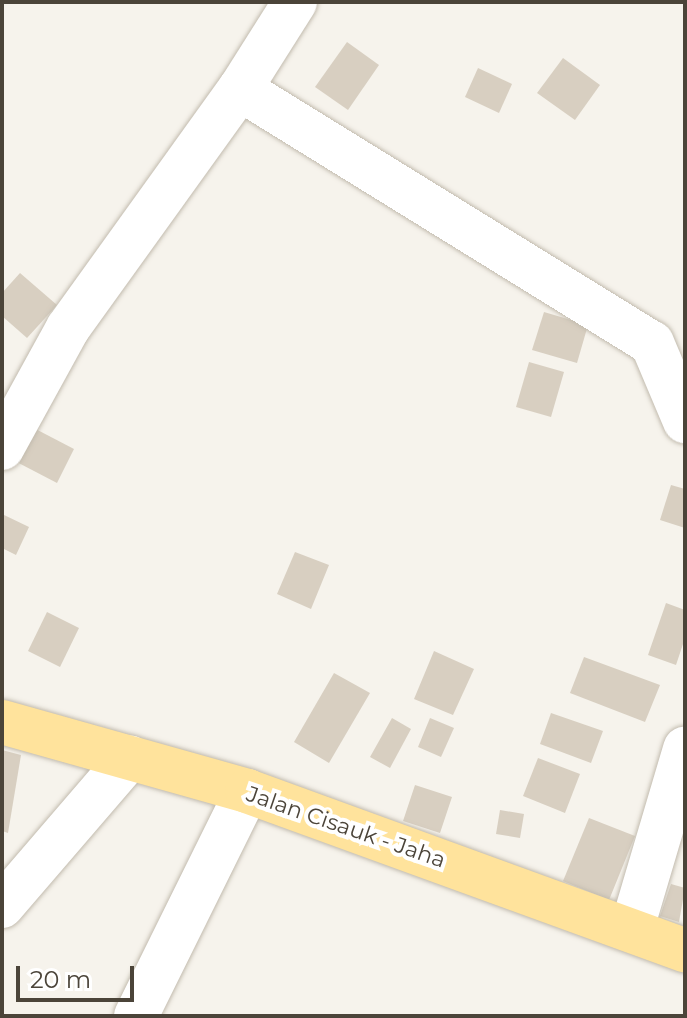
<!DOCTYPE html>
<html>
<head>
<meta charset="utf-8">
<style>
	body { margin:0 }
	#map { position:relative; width:687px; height:1018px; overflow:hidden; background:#f6f3ec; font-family:Montserrat,sans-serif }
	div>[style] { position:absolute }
	.building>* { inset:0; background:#d8cfc1 }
	.roads { filter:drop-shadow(0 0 2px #c2bbae) drop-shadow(0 0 2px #c2bbae) }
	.minor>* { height:44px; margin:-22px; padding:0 22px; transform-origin:22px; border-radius:22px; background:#fff }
	.major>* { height:44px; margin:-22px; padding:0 22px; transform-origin:22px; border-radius:22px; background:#ffe39c }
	span { translate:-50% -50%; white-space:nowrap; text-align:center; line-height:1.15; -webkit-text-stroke:8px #fff; paint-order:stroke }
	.street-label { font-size:22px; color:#4b4439 }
	.frame { position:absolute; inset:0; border:4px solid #4b4439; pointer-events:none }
	.scale { position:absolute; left:16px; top:966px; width:118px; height:36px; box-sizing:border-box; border:4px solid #4b4439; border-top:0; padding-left:10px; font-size:24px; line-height:28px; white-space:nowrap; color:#4b4439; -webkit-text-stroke:6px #fff; paint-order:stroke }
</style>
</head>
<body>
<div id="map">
	<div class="building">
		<div style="clip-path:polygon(347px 42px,379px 65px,348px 110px,315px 87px)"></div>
		<div style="clip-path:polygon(563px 58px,600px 85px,575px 120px,537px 93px)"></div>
		<div style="clip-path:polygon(478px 68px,512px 84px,499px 113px,465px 97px)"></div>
		<div style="clip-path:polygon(20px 273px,57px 305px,27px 338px,2px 316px,2px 293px)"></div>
		<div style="clip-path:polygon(544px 312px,588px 325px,577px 363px,532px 350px)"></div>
		<div style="clip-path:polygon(529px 362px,564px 372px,551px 417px,516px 407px)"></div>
		<div style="clip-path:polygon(26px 424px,74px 449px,57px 483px,9px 458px)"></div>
		<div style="clip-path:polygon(671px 485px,685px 489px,685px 528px,660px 520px)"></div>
		<div style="clip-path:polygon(2px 514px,29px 527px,16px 555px,2px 548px)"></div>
		<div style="clip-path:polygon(295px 552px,329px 565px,311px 609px,277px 594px)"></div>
		<div style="clip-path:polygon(666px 603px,685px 610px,685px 638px,676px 665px,648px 655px)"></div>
		<div style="clip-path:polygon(47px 612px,79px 628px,60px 667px,28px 651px)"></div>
		<div style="clip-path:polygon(434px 651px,474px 669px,453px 715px,414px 699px)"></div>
		<div style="clip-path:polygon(584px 657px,660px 685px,645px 722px,570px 693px)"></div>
		<div style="clip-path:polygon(334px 673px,370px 693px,329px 763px,294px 742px)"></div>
		<div style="clip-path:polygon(551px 713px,603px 731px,591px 763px,540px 744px)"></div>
		<div style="clip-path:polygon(392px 718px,411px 729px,390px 768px,370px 757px)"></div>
		<div style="clip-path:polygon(430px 718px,454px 728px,441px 757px,418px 747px)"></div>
		<div style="clip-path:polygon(2px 750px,21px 755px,8px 833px,2px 831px)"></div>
		<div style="clip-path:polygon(538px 758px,580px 774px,565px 813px,523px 796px)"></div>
		<div style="clip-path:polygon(415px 785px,452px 797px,440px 833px,403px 821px)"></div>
		<div style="clip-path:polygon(500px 810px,524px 814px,520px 838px,496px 834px)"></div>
		<div style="clip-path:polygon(589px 818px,635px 836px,609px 900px,563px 881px)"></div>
		<div style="clip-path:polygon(671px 884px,685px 888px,679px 922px,660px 916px)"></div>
	</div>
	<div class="roads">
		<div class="minor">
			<div style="left:240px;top:89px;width:484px;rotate:31.7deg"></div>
			<div style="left:652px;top:343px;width:85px;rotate:67.1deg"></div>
			<div style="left:2px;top:448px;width:137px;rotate:-61.2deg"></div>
			<div style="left:68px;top:328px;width:294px;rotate:-54.3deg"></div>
			<div style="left:240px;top:89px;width:103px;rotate:-57.7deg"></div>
			<div style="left:2px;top:906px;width:196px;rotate:-49.3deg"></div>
			<div style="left:632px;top:928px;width:187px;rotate:-73.5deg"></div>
			<div style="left:136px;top:1016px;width:251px;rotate:-63.7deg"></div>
		</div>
		<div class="major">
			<div style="left:2px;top:722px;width:255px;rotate:15.7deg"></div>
			<div style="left:247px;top:791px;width:466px;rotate:20deg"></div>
		</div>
	</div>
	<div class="street-label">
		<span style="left:346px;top:827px;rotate:19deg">Jalan Cisauk - Jaha</span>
	</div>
	<div class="frame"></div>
	<div class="scale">20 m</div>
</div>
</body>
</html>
